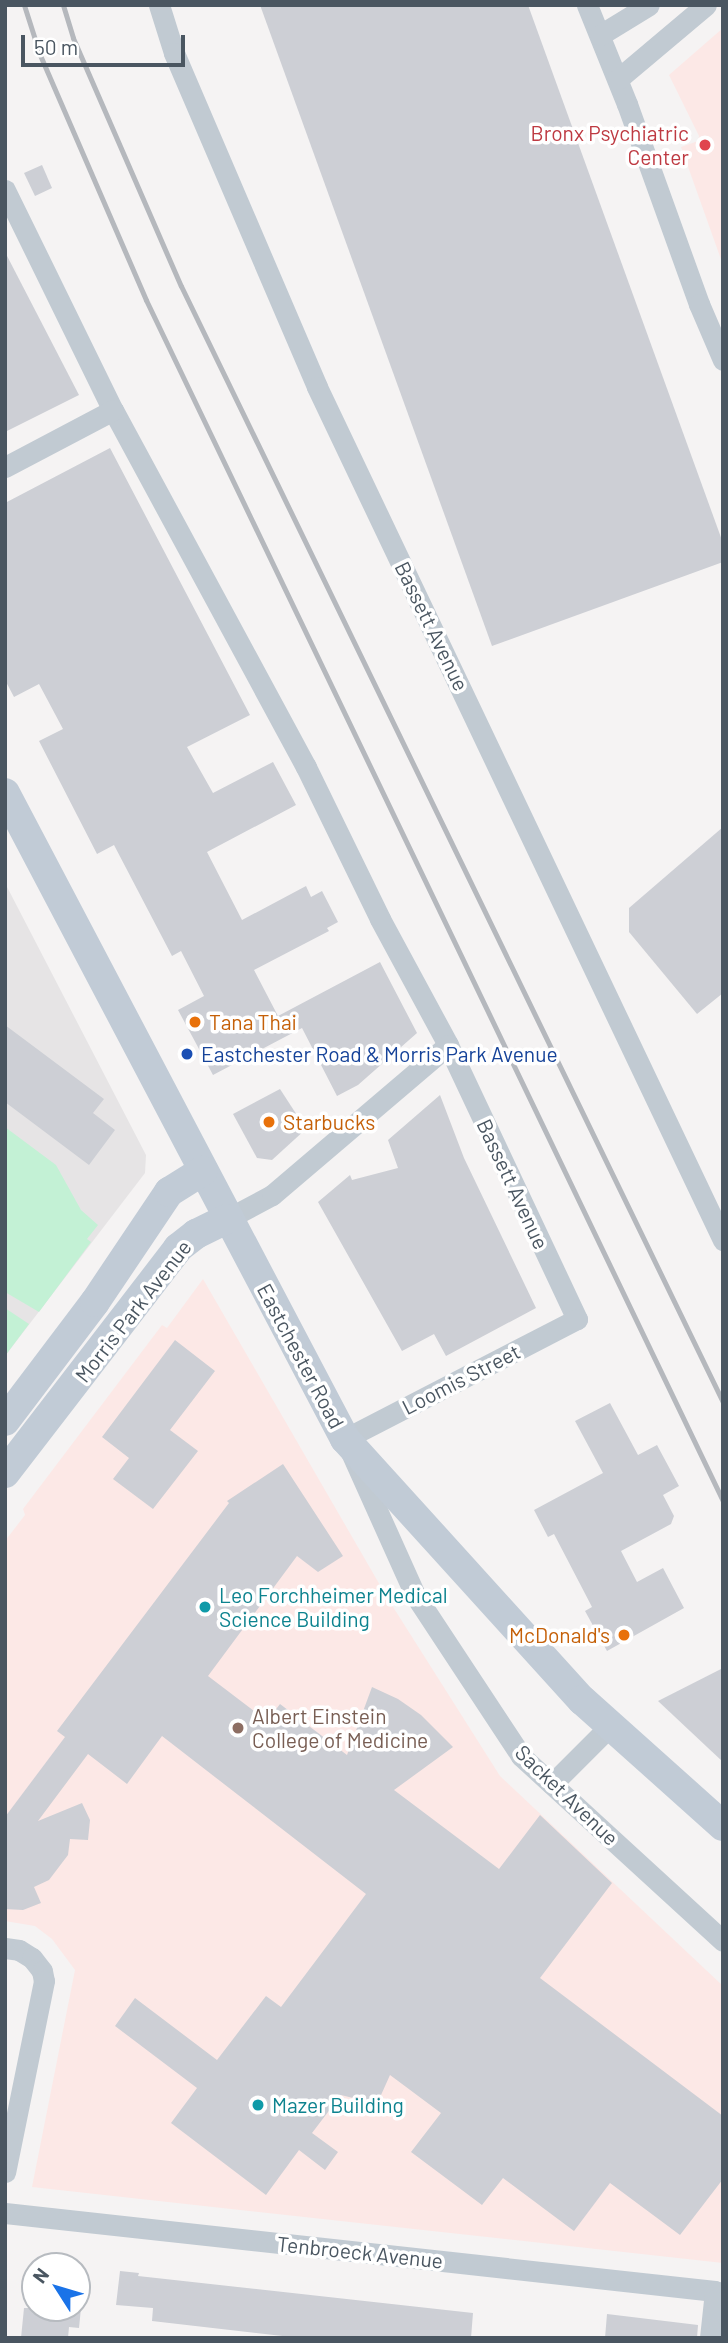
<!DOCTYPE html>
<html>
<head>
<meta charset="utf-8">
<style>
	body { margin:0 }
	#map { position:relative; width:728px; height:2343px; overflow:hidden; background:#f5f3f3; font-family:Barlow,sans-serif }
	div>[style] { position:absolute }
	.education>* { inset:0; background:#e6e4e5 }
	.medical>* { inset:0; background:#fce8e6 }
	.green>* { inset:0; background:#c3f1d5 }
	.building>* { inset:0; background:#cdcfd5 }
	.street>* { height:21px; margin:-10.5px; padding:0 10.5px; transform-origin:10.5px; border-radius:10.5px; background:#c1cad2 }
	.secondary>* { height:30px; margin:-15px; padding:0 15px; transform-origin:15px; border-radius:15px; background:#c1cbd6 }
	.rail>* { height:5px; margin:-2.5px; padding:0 2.5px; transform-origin:2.5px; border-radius:2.5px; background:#b5b8bd }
	.dots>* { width:19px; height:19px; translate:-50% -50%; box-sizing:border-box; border:4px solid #fff; border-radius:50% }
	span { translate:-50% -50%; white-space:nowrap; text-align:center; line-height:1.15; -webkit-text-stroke:7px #fff; paint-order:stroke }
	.health-label { font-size:21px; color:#be3a42 }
	.right { translate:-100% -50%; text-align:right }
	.street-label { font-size:21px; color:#4a5661 }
	.food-label { font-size:21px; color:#c56008 }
	.left { translate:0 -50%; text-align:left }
	.transit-label { font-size:21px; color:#164399 }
	.culture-label { font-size:21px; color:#0d838f }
	.education-label { font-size:21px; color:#785e54 }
	.frame { position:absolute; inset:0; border:7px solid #4a5661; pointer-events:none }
	.north { position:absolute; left:21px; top:2252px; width:70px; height:70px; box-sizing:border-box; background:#fff; border:2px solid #b7bbc0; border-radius:50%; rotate:307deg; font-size:19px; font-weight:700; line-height:28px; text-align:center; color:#4a5661 }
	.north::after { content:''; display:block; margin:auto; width:24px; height:32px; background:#1a73e8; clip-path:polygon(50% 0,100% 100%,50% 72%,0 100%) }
	.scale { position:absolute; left:21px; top:35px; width:164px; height:32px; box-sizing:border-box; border:4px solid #4a5661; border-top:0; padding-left:9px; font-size:21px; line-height:24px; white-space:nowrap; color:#4a5661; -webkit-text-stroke:5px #fff; paint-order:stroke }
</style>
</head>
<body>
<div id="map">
	<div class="education">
		<div style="clip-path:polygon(5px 883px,146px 1155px,145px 1173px,5px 1356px)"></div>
	</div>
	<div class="medical">
		<div style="clip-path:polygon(723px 28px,723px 265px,681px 147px,698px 141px,699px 136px,669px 75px)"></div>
		<div style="clip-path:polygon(203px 1279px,388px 1599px,500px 1776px,723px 1986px,723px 2263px,32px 2187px,75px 1970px,52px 1939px,35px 1926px,5px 1921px,5px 1541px,25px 1515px,23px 1509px,162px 1325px,167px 1328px)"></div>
	</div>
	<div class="green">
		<div style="clip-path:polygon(5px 1127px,56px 1165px,81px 1210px,98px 1225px,87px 1239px,91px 1242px,39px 1312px,5px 1292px)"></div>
		<div style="clip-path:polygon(5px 1308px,29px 1324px,5px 1356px)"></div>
	</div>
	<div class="building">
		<div style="clip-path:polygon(260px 5px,528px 5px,723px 543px,723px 562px,492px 646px)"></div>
		<div style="clip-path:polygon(42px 165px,52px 188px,35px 196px,24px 173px)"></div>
		<div style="clip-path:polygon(5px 252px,79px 395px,5px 432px)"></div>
		<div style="clip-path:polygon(110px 448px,250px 715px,187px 747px,213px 793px,273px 762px,296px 805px,207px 852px,242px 920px,306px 886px,311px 897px,322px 891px,338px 922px,327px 928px,329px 931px,254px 970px,278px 1016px,380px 962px,417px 1033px,358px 1085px,337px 1096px,302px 1028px,213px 1075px,178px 1010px,204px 996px,181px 951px,172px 956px,114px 845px,97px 854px,39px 741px,63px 729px,39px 684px,14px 697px,5px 680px,5px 503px)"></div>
		<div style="clip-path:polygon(723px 827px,723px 993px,697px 1014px,629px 932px,629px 908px)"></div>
		<div style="clip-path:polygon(5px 1025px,104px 1099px,93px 1113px,115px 1130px,89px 1165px,5px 1102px)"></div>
		<div style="clip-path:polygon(280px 1089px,306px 1129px,272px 1160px,257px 1158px,233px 1114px)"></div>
		<div style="clip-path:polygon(440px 1095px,464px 1158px,536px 1308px,446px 1356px,434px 1334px,402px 1351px,318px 1202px,350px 1175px,352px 1180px,398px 1168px,388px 1140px)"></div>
		<div style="clip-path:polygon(175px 1340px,215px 1371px,170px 1430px,198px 1451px,153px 1509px,113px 1479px,129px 1458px,102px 1437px)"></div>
		<div style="clip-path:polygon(610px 1403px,638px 1455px,657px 1445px,679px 1486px,663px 1495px,674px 1516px,671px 1524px,621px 1551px,637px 1582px,663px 1568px,684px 1608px,607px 1651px,585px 1611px,592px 1607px,554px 1534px,548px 1537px,534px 1510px,603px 1473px,575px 1421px)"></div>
		<div style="clip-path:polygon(283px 1464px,343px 1556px,318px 1572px,297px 1556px,208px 1676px,267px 1721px,280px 1704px,347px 1755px,372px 1687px,398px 1699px,421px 1715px,453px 1747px,394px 1790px,499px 1869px,540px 1815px,612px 1883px,540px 1978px,723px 2116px,723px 2179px,680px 2235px,610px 2183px,574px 2231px,503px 2178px,482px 2205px,411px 2152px,441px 2113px,390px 2075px,377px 2104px,341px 2095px,312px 2133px,338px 2152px,325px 2170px,299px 2150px,266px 2195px,171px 2123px,197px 2088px,115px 2026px,135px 1998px,217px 2060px,266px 1996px,281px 2007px,366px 1894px,162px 1736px,127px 1784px,88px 1754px,38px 1821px,82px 1803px,90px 1820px,88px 1840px,70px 1839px,68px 1855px,49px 1880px,34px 1887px,41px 1903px,23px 1910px,5px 1909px,5px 1817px,65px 1737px,57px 1731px,229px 1503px,227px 1501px)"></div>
		<div style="clip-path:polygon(723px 1668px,723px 1762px,658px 1701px)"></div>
		<div style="clip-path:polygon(120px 2271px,139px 2273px,138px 2276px,473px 2313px,471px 2338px,300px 2338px,152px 2321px,153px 2308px,116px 2305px)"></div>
		<div style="clip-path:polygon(24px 2308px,81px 2308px,79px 2328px,69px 2327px,68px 2338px,21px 2338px)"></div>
		<div style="clip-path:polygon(607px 2314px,698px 2325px,697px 2338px,605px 2338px)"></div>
	</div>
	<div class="street">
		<div style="left:159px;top:5px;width:50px;rotate:72.6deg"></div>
		<div style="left:174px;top:53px;width:363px;rotate:66.8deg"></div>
		<div style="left:317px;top:387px;width:945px;rotate:64.55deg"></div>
		<div style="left:587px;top:5px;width:107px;rotate:68deg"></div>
		<div style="left:627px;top:104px;width:213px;rotate:70.2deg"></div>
		<div style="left:699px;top:304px;width:61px;rotate:66.8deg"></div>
		<div style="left:600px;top:35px;width:57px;rotate:-31.5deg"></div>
		<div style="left:618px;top:79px;width:115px;rotate:-40.1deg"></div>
		<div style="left:5px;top:190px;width:245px;rotate:63.9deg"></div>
		<div style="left:113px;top:410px;width:406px;rotate:61.6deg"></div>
		<div style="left:306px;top:767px;width:169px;rotate:64deg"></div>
		<div style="left:380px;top:919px;width:143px;rotate:61.6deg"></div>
		<div style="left:448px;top:1045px;width:303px;rotate:64.8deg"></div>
		<div style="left:577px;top:1319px;width:261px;rotate:152.7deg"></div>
		<div style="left:345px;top:1439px;width:171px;rotate:65.8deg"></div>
		<div style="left:415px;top:1595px;width:193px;rotate:56.6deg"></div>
		<div style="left:521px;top:1756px;width:274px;rotate:42.5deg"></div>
		<div style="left:5px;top:467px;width:122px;rotate:-27.8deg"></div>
		<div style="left:227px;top:1219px;width:51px;rotate:-28.1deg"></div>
		<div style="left:272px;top:1195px;width:231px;rotate:-40.4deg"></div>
		<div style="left:552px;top:1784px;width:82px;rotate:-45deg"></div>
		<div style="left:5px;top:1948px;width:14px;rotate:8deg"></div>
		<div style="left:19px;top:1950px;width:15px;rotate:32deg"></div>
		<div style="left:32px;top:1958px;width:16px;rotate:52deg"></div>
		<div style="left:42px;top:1971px;width:10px;rotate:79deg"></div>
		<div style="left:44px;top:1981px;width:195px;rotate:101.5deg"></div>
		<div style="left:5px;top:2213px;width:714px;rotate:6.27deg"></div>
		<div style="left:715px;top:2291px;width:47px;rotate:96.1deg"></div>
	</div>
	<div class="secondary">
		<div style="left:5px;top:793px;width:730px;rotate:62.24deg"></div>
		<div style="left:345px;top:1439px;width:353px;rotate:47.8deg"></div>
		<div style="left:582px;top:1700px;width:189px;rotate:41.8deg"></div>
		<div style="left:5px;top:1421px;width:149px;rotate:-52.9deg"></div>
		<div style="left:95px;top:1302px;width:133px;rotate:-56.1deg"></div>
		<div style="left:169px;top:1192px;width:40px;rotate:-32deg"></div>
		<div style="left:5px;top:1473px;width:284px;rotate:-52.4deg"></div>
		<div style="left:178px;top:1248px;width:23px;rotate:-38deg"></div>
		<div style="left:196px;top:1234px;width:34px;rotate:-26deg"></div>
	</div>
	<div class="rail">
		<div style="left:24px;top:5px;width:52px;rotate:72.3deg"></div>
		<div style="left:40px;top:55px;width:267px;rotate:66.6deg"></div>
		<div style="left:146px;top:300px;width:1332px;rotate:64.34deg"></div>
		<div style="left:63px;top:5px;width:34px;rotate:73deg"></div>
		<div style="left:73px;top:38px;width:270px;rotate:66.5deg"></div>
		<div style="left:181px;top:286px;width:1241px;rotate:64.1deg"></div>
	</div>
	<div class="dots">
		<div style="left:705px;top:145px;background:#e0444e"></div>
		<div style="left:195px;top:1022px;background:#e8710a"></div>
		<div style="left:187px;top:1054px;background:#1a4fb4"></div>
		<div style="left:269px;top:1122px;background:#e8710a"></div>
		<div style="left:205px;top:1607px;background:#0f9aa8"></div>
		<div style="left:624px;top:1635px;background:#e8710a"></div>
		<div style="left:238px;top:1728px;background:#8d6e63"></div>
		<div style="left:258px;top:2105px;background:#0f9aa8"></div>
	</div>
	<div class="health-label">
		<span class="right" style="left:689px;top:145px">Bronx Psychiatric<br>Center</span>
	</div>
	<div class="street-label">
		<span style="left:432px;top:626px;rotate:64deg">Bassett Avenue</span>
		<span style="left:513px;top:1184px;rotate:65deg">Bassett Avenue</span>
		<span style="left:133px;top:1311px;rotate:-52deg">Morris Park Avenue</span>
		<span style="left:301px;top:1356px;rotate:62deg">Eastchester Road</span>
		<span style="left:461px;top:1379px;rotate:-27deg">Loomis Street</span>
		<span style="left:567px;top:1795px;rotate:44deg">Sacket Avenue</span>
		<span style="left:360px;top:2252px;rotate:6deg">Tenbroeck Avenue</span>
	</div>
	<div class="food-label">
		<span class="left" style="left:209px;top:1022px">Tana Thai</span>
		<span class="left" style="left:283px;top:1122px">Starbucks</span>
		<span class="right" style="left:610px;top:1635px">McDonald's</span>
	</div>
	<div class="transit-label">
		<span class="left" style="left:201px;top:1054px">Eastchester Road &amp; Morris Park Avenue</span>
	</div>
	<div class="culture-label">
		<span class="left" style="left:219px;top:1607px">Leo Forchheimer Medical<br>Science Building</span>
		<span class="left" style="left:272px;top:2105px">Mazer Building</span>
	</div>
	<div class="education-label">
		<span class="left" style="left:252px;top:1728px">Albert Einstein<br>College of Medicine</span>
	</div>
	<div class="frame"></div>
	<div class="north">N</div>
	<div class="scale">50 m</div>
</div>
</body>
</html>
